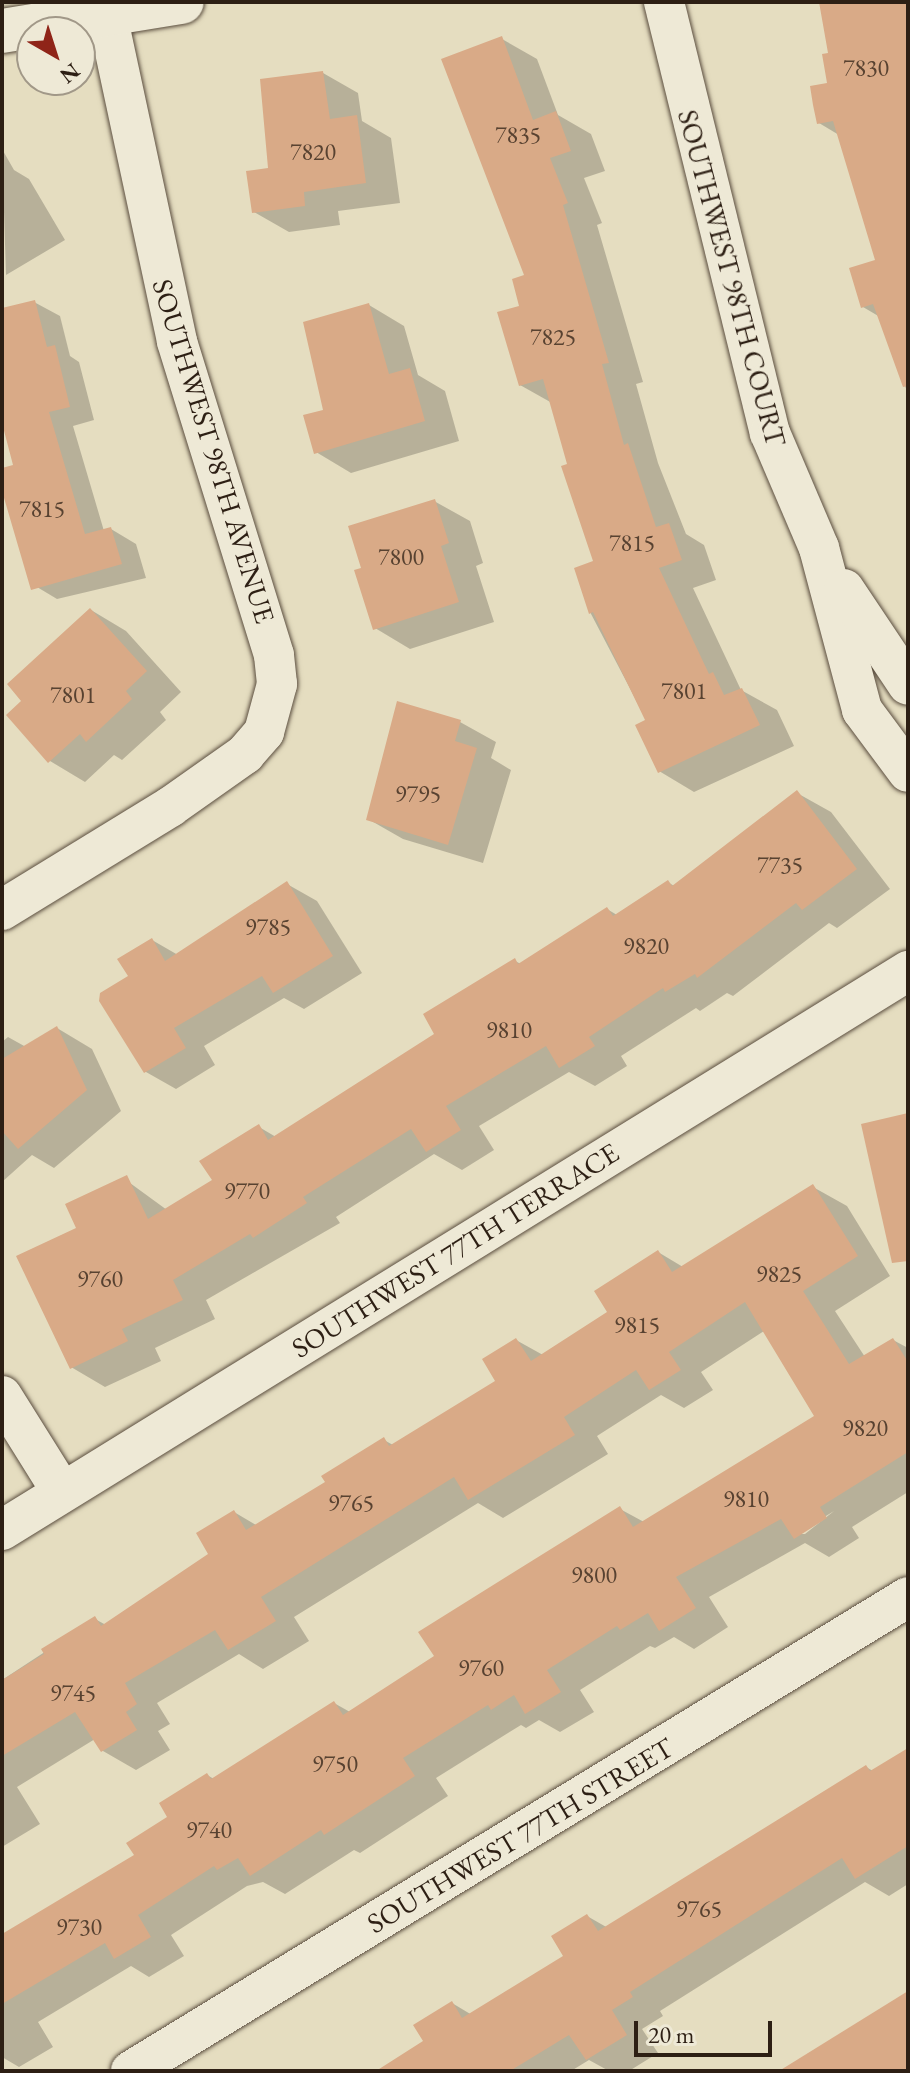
<!DOCTYPE html>
<html>
<head>
<meta charset="utf-8">
<style>
	body { margin:0 }
	#map { position:relative; width:910px; height:2073px; overflow:hidden; background:#e5ddc0; font-family:"EB Garamond",serif }
	div>[style] { position:absolute }
	.shadow>* { inset:0; background:#0003 }
	.building>* { inset:0; background:#d9aa87 }
	.roads { filter:drop-shadow(0 0 2px #5b4e3f) drop-shadow(0 0 2px #5b4e3f) }
	.street>* { height:40px; margin:-20px; padding:0 20px; transform-origin:20px; border-radius:20px; background:#eee9d6 }
	.secondary>* { height:44px; margin:-22px; padding:0 22px; transform-origin:22px; border-radius:22px; background:#eee9d6 }
	span { translate:-50% -50%; white-space:nowrap; text-align:center; line-height:1.15; -webkit-text-stroke:6px #eee9d6; paint-order:stroke }
	.number-label { font-size:24px; color:#584231 }
	.number-label span { -webkit-text-stroke-width:0 }
	.street-label { font-size:28px; color:#2d1f14 }
	.frame { position:absolute; inset:0; border:4px solid #2d1f14; pointer-events:none }
	.north { position:absolute; left:16px; top:16px; width:80px; height:80px; box-sizing:border-box; background:#eee9d6; border:2px solid #a19888; border-radius:50%; rotate:141deg; font-size:22px; font-weight:700; line-height:32px; text-align:center; color:#2d1f14 }
	.north::after { content:''; display:block; margin:auto; width:28px; height:36px; background:#8f2418; clip-path:polygon(50% 0,100% 100%,50% 72%,0 100%) }
	.scale { position:absolute; left:634px; top:2021px; width:138px; height:36px; box-sizing:border-box; border:4px solid #2d1f14; border-top:0; padding-left:10px; font-size:24px; line-height:28px; white-space:nowrap; color:#2d1f14; -webkit-text-stroke:6px #eee9d6; paint-order:stroke }
</style>
</head>
<body>
<div id="map">
	<div class="shadow">
		<div style="clip-path:polygon(821px 2px,908px 2px,908px 394px,880px 317px,863px 307px,877px 261px,839px 135px,819px 123px,830px 84px,831px 55px)"></div>
		<div style="clip-path:polygon(502px 39px,537px 59px,558px 115px,591px 134px,605px 171px,584px 178px,602px 223px,597px 225px,643px 382px,636px 384px,658px 463px,686px 534px,704px 545px,716px 580px,693px 588px,741px 690px,777px 710px,794px 746px,694px 792px,659px 771px,647px 721px,590px 612px,596px 563px,552px 403px,520px 385px,526px 277px)"></div>
		<div style="clip-path:polygon(323px 73px,358px 93px,362px 121px,391px 138px,400px 203px,338px 211px,340px 225px,289px 232px,254px 212px,270px 170px)"></div>
		<div style="clip-path:polygon(2px 149px,14px 170px,29px 179px,65px 240px,6px 275px)"></div>
		<div style="clip-path:polygon(34px 302px,60px 316px,70px 356px,79px 362px,94px 420px,73px 426px,104px 531px,111px 529px,136px 544px,146px 578px,57px 599px,32px 584px,2px 484px,2px 470px,15px 466px,2px 415px,2px 310px)"></div>
		<div style="clip-path:polygon(369px 305px,404px 326px,418px 375px,445px 391px,459px 441px,351px 473px,316px 452px)"></div>
		<div style="clip-path:polygon(434px 501px,470px 521px,483px 563px,476px 566px,494px 622px,410px 649px,375px 628px,364px 570px)"></div>
		<div style="clip-path:polygon(91px 610px,126px 631px,181px 692px,160px 712px,166px 720px,122px 760px,114px 755px,85px 782px,50px 761px,24px 701px)"></div>
		<div style="clip-path:polygon(398px 703px,460px 722px,496px 742px,491px 758px,511px 770px,483px 863px,403px 839px,368px 819px)"></div>
		<div style="clip-path:polygon(797px 793px,831px 812px,890px 889px,837px 928px,829px 923px,733px 996px,727px 993px,700px 1011px,696px 1008px,621px 1056px,627px 1066px,595px 1086px,569px 1072px,479px 1126px,494px 1150px,462px 1170px,434px 1154px,336px 1217px,340px 1223px,206px 1300px,215px 1319px,155px 1348px,161px 1361px,105px 1387px,71px 1367px,79px 1229px,130px 1183px,167px 1210px,214px 1181px,259px 1127px,276px 1137px,437px 1035px,515px 961px,521px 964px,607px 909px,617px 915px,668px 882px,674px 886px)"></div>
		<div style="clip-path:polygon(287px 884px,317px 901px,362px 973px,304px 1009px,284px 998px,204px 1046px,215px 1065px,176px 1089px,146px 1072px,152px 940px,178px 955px)"></div>
		<div style="clip-path:polygon(57px 1028px,92px 1049px,121px 1111px,54px 1168px,32px 1155px,2px 1182px,2px 1042px,8px 1037px,26px 1047px)"></div>
		<div style="clip-path:polygon(evenodd,813px 1187px,847px 1206px,890px 1276px,835px 1311px,865px 1357px,893px 1340px,908px 1348px,908px 1492px,852px 1527px,859px 1538px,829px 1557px,805px 1543px,709px 1597px,728px 1627px,694px 1649px,674px 1637px,655px 1648px,650px 1646px,580px 1690px,594px 1712px,560px 1732px,539px 1720px,526px 1728px,521px 1725px,436px 1778px,448px 1796px,360px 1853px,354px 1850px,285px 1894px,263px 1882px,247px 1886px,171px 1935px,184px 1956px,149px 1977px,131px 1966px,38px 2022px,53px 2047px,19px 2067px,2px 2057px,2px 1935px,137px 1855px,207px 1775px,214px 1779px,334px 1703px,350px 1712px,436px 1657px,620px 1509px,644px 1522px,816px 1417px,764px 1331px,701px 1372px,713px 1390px,684px 1408px,661px 1395px,597px 1436px,608px 1454px,503px 1518px,478px 1503px,294px 1617px,309px 1641px,263px 1669px,239px 1654px,157px 1703px,170px 1724px,158px 1731px,170px 1750px,136px 1770px,103px 1751px,95px 1739px,17px 1787px,40px 1824px,2px 1847px,2px 1680px,95px 1619px,106px 1625px,211px 1555px,234px 1512px,256px 1525px,327px 1483px,384px 1440px,393px 1445px,498px 1382px,516px 1340px,543px 1355px,610px 1312px,658px 1252px,683px 1267px,813px 1187px,834px 1511px,805px 1534px,797px 1534px,834px 1511px)"></div>
		<div style="clip-path:polygon(908px 1750px,908px 1884px,889px 1896px,865px 1882px,660px 2011px,663px 2016px,642px 2029px,658px 2053px,629px 2071px,609px 2071px,589px 2060px,571px 2071px,384px 2071px,426px 2042px,452px 2003px,472px 2015px,566px 1956px,587px 1916px,608px 1928px,866px 1767px,873px 1771px)"></div>
	</div>
	<div class="building">
		<div style="clip-path:polygon(819px 2px,908px 2px,908px 386px,903px 387px,873px 304px,861px 308px,849px 268px,875px 260px,833px 121px,817px 124px,813px 105px,810px 86px,827px 83px,822px 54px,828px 53px)"></div>
		<div style="clip-path:polygon(502px 36px,533px 120px,556px 111px,571px 151px,550px 158px,568px 203px,563px 205px,609px 363px,602px 364px,624px 445px,628px 443px,656px 527px,669px 523px,682px 560px,659px 568px,709px 674px,713px 672px,724px 695px,742px 688px,760px 725px,658px 773px,635px 725px,645px 720px,593px 612px,589px 614px,574px 568px,593px 561px,561px 466px,567px 464px,543px 379px,519px 386px,497px 312px,519px 306px,512px 279px,524px 275px,441px 59px)"></div>
		<div style="clip-path:polygon(323px 71px,330px 119px,357px 115px,366px 183px,304px 192px,305px 206px,252px 213px,246px 171px,268px 168px,260px 79px)"></div>
		<div style="clip-path:polygon(35px 300px,47px 347px,55px 345px,70px 407px,49px 412px,85px 534px,111px 527px,122px 564px,31px 590px,2px 491px,2px 468px,13px 465px,2px 423px,2px 308px)"></div>
		<div style="clip-path:polygon(369px 303px,389px 374px,410px 368px,425px 421px,314px 454px,303px 415px,323px 410px,303px 322px)"></div>
		<div style="clip-path:polygon(435px 499px,449px 543px,441px 546px,459px 602px,373px 630px,354px 570px,361px 568px,348px 526px)"></div>
		<div style="clip-path:polygon(90px 608px,147px 671px,126px 691px,132px 699px,86px 742px,80px 734px,48px 763px,6px 715px,21px 701px,7px 684px)"></div>
		<div style="clip-path:polygon(397px 701px,461px 720px,455px 741px,477px 748px,448px 845px,366px 820px)"></div>
		<div style="clip-path:polygon(797px 790px,857px 869px,802px 910px,796px 903px,697px 978px,695px 974px,665px 992px,663px 988px,589px 1037px,595px 1046px,559px 1068px,546px 1046px,446px 1106px,461px 1130px,426px 1152px,411px 1129px,303px 1197px,307px 1203px,253px 1238px,250px 1234px,173px 1280px,183px 1300px,122px 1329px,128px 1341px,70px 1369px,16px 1256px,76px 1228px,65px 1204px,127px 1175px,148px 1219px,212px 1180px,199px 1161px,259px 1124px,268px 1140px,434px 1034px,423px 1014px,515px 958px,518px 964px,607px 907px,613px 916px,668px 880px,672px 886px)"></div>
		<div style="clip-path:polygon(287px 881px,333px 956px,273px 993px,262px 976px,174px 1028px,186px 1048px,144px 1073px,99px 1001px,100px 993px,128px 976px,117px 959px,152px 938px,165px 961px)"></div>
		<div style="clip-path:polygon(57px 1026px,87px 1090px,18px 1149px,2px 1131px,2px 1059px)"></div>
		<div style="clip-path:polygon(908px 1113px,908px 1261px,892px 1263px,861px 1124px)"></div>
		<div style="clip-path:polygon(813px 1184px,858px 1256px,803px 1291px,849px 1364px,893px 1338px,908px 1362px,908px 1452px,820px 1507px,827px 1518px,794px 1539px,781px 1519px,676px 1577px,696px 1608px,659px 1631px,648px 1613px,620px 1630px,617px 1626px,547px 1670px,561px 1692px,525px 1714px,514px 1695px,491px 1710px,488px 1705px,403px 1758px,415px 1776px,324px 1835px,321px 1830px,250px 1876px,238px 1858px,217px 1870px,214px 1866px,138px 1915px,151px 1937px,114px 1959px,105px 1943px,2px 2004px,2px 1934px,134px 1855px,126px 1843px,167px 1817px,159px 1803px,207px 1773px,211px 1779px,334px 1701px,343px 1715px,434px 1656px,418px 1632px,620px 1506px,633px 1527px,814px 1416px,745px 1302px,669px 1352px,681px 1370px,649px 1390px,636px 1370px,564px 1417px,575px 1435px,468px 1500px,454px 1477px,261px 1597px,276px 1621px,228px 1650px,215px 1630px,125px 1683px,137px 1704px,126px 1712px,137px 1730px,101px 1752px,75px 1712px,2px 1756px,2px 1680px,44px 1654px,41px 1649px,95px 1616px,101px 1626px,208px 1554px,196px 1533px,234px 1510px,246px 1530px,325px 1482px,321px 1476px,384px 1437px,389px 1446px,495px 1381px,482px 1359px,516px 1338px,531px 1361px,607px 1312px,594px 1291px,658px 1250px,672px 1272px)"></div>
		<div style="clip-path:polygon(908px 1748px,908px 1846px,855px 1879px,842px 1858px,630px 1992px,633px 1997px,612px 2010px,627px 2035px,586px 2060px,569px 2035px,510px 2071px,376px 2071px,423px 2041px,413px 2025px,452px 2001px,462px 2018px,563px 1956px,551px 1936px,587px 1914px,598px 1931px,866px 1765px,870px 1771px)"></div>
		<div style="clip-path:polygon(908px 1991px,908px 2071px,779px 2071px)"></div>
	</div>
	<div class="roads">
		<div class="street">
			<div style="left:664px;top:2px;width:444px;rotate:76.2deg"></div>
			<div style="left:770px;top:433px;width:125px;rotate:66.9deg"></div>
			<div style="left:819px;top:548px;width:168px;rotate:75.1deg"></div>
			<div style="left:862px;top:710px;width:77px;rotate:53.4deg"></div>
			<div style="left:844px;top:589px;width:115px;rotate:56.3deg"></div>
			<div style="left:2px;top:910px;width:197px;rotate:-31.5deg"></div>
			<div style="left:170px;top:807px;width:92px;rotate:-35.2deg"></div>
			<div style="left:245px;top:754px;width:29px;rotate:-49deg"></div>
			<div style="left:264px;top:732px;width:50px;rotate:-74.8deg"></div>
			<div style="left:277px;top:684px;width:29px;rotate:-96deg"></div>
			<div style="left:274px;top:655px;width:329px;rotate:-107.2deg"></div>
			<div style="left:177px;top:341px;width:334px;rotate:-102.1deg"></div>
			<div style="left:2px;top:1396px;width:113px;rotate:58deg"></div>
			<div style="left:2px;top:1530px;width:1065px;rotate:-31.67deg"></div>
			<div style="left:131px;top:2071px;width:910px;rotate:-31.38deg"></div>
		</div>
		<div class="secondary">
			<div style="left:2px;top:31px;width:182px;rotate:-9.2deg"></div>
		</div>
	</div>
	<div class="number-label">
		<span style="left:866px;top:68px">7830</span>
		<span style="left:518px;top:135px">7835</span>
		<span style="left:313px;top:152px">7820</span>
		<span style="left:553px;top:337px">7825</span>
		<span style="left:42px;top:509px">7815</span>
		<span style="left:632px;top:543px">7815</span>
		<span style="left:401px;top:557px">7800</span>
		<span style="left:684px;top:691px">7801</span>
		<span style="left:73px;top:695px">7801</span>
		<span style="left:418px;top:794px">9795</span>
		<span style="left:780px;top:865px">7735</span>
		<span style="left:268px;top:927px">9785</span>
		<span style="left:646px;top:946px">9820</span>
		<span style="left:509px;top:1030px">9810</span>
		<span style="left:247px;top:1191px">9770</span>
		<span style="left:779px;top:1274px">9825</span>
		<span style="left:100px;top:1279px">9760</span>
		<span style="left:637px;top:1325px">9815</span>
		<span style="left:865px;top:1428px">9820</span>
		<span style="left:746px;top:1499px">9810</span>
		<span style="left:351px;top:1503px">9765</span>
		<span style="left:594px;top:1575px">9800</span>
		<span style="left:481px;top:1668px">9760</span>
		<span style="left:73px;top:1693px">9745</span>
		<span style="left:335px;top:1764px">9750</span>
		<span style="left:209px;top:1830px">9740</span>
		<span style="left:699px;top:1909px">9765</span>
		<span style="left:79px;top:1927px">9730</span>
	</div>
	<div class="street-label">
		<span style="left:732px;top:278px;rotate:75deg">SOUTHWEST 98TH COURT</span>
		<span style="left:214px;top:451px;rotate:73deg">SOUTHWEST 98TH AVENUE</span>
		<span style="left:455px;top:1250px;rotate:-32deg">SOUTHWEST 77TH TERRACE</span>
		<span style="left:520px;top:1835px;rotate:-31deg">SOUTHWEST 77TH STREET</span>
	</div>
	<div class="frame"></div>
	<div class="north">N</div>
	<div class="scale">20 m</div>
</div>
</body>
</html>
